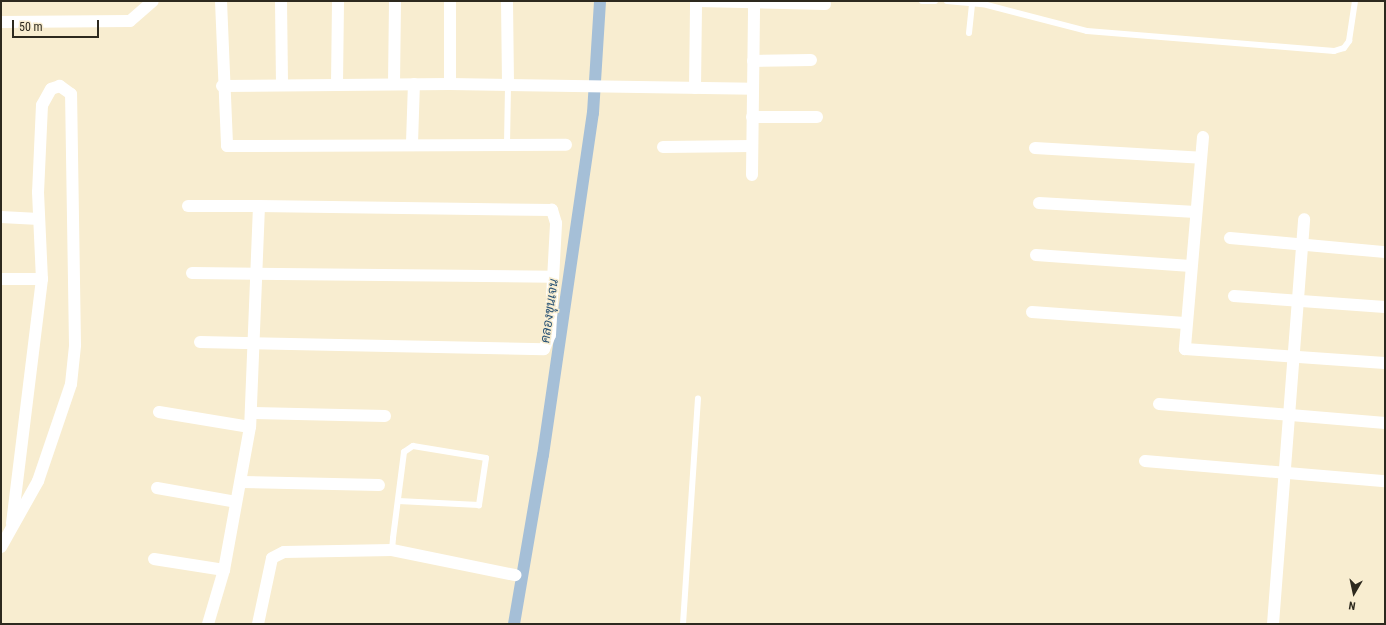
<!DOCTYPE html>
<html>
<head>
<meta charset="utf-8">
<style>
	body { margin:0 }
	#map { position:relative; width:1386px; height:625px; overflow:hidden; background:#f8edd0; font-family:"Roboto Condensed",Sarabun,sans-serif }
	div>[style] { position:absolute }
	.canal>* { height:12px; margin:-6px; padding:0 6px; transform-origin:6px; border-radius:6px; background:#a5bfd7 }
	.service>* { height:6px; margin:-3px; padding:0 3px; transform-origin:3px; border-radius:3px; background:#fff }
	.minor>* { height:12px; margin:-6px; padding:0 6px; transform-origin:6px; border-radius:6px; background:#fff }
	span { translate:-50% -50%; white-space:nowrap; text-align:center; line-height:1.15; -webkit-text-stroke:3px #f8edd0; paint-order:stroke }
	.water-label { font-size:13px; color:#2a5375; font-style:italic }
	.frame { position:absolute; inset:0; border:2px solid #2d291e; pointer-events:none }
	.north { position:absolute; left:1334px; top:573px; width:40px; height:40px; -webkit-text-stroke:3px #f8edd0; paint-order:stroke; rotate:189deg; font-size:11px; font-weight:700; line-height:16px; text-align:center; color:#2d291e }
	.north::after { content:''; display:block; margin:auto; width:14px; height:18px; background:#2d291e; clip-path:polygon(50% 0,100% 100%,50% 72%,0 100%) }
	.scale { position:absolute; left:12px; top:20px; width:87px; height:18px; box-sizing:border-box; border:2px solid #2d291e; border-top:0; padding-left:5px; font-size:12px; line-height:14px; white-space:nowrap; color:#2d291e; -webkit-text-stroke:3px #f8edd0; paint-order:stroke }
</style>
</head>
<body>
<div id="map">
	<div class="canal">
		<div style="left:514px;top:624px;width:171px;rotate:-80.3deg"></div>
		<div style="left:543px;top:455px;width:346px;rotate:-81.7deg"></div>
		<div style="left:593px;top:113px;width:112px;rotate:-86.4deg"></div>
	</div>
	<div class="service">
		<div style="left:922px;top:1px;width:13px"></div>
		<div style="left:947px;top:1px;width:36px;rotate:5deg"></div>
		<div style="left:983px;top:4px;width:107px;rotate:14.6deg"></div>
		<div style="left:1087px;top:31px;width:248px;rotate:4.6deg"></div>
		<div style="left:1334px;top:51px;width:10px;rotate:-17deg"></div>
		<div style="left:1344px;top:48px;width:9px;rotate:-54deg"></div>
		<div style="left:1349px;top:41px;width:40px;rotate:-81.5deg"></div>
		<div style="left:969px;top:33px;width:30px;rotate:-84deg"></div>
		<div style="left:507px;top:144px;width:59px;rotate:-89deg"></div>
		<div style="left:392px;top:550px;width:12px;rotate:-85deg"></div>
		<div style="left:393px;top:538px;width:87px;rotate:-82.7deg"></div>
		<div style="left:404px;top:452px;width:11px;rotate:-34deg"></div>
		<div style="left:413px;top:446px;width:74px;rotate:9.3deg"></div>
		<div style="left:486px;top:458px;width:48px;rotate:98.5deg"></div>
		<div style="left:479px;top:505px;width:81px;rotate:-177.2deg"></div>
		<div style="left:683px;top:624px;width:226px;rotate:-86.2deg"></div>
	</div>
	<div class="minor">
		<div style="left:221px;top:1px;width:145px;rotate:87.6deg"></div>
		<div style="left:227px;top:146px;width:339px;rotate:-0.2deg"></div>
		<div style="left:281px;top:1px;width:83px;rotate:89.3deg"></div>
		<div style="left:507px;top:1px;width:84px;rotate:89.3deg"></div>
		<div style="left:699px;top:1px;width:126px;rotate:1.4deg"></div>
		<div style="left:1px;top:22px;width:129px;rotate:-0.4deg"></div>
		<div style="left:130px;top:21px;width:30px;rotate:-41deg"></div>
		<div style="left:753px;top:61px;width:58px;rotate:-1deg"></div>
		<div style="left:337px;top:84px;width:83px;rotate:-89.3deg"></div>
		<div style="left:394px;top:84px;width:83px;rotate:-89.3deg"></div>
		<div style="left:450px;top:84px;width:83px;rotate:-90deg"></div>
		<div style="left:222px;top:86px;width:228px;rotate:-0.5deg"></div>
		<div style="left:450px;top:84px;width:303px;rotate:0.9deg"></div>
		<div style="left:695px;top:88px;width:87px;rotate:-89.3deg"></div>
		<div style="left:752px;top:117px;width:65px"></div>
		<div style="left:1203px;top:137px;width:213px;rotate:94.9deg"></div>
		<div style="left:1185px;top:349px;width:200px;rotate:4deg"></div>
		<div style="left:412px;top:143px;width:59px;rotate:-88.1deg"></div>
		<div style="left:663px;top:147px;width:89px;rotate:-0.6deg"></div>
		<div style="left:1035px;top:148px;width:166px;rotate:3.4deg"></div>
		<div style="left:752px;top:175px;width:172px;rotate:-89.3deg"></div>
		<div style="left:1039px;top:203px;width:157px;rotate:3.3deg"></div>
		<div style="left:188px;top:206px;width:71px"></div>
		<div style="left:259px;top:206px;width:221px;rotate:92.3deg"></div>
		<div style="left:250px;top:427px;width:145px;rotate:100.3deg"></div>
		<div style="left:224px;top:570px;width:56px;rotate:106.5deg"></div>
		<div style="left:1px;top:217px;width:38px;rotate:3deg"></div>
		<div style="left:1230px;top:238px;width:156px;rotate:5.2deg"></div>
		<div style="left:1036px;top:255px;width:155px;rotate:4.1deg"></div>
		<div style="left:192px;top:273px;width:360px;rotate:0.6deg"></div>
		<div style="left:1px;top:279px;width:41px"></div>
		<div style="left:1234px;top:296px;width:151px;rotate:4.2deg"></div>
		<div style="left:1032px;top:312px;width:153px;rotate:4.1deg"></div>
		<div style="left:200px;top:342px;width:344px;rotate:1.2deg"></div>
		<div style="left:544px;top:349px;width:15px;rotate:-67deg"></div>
		<div style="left:550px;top:335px;width:112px;rotate:-86.9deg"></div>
		<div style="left:556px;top:223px;width:14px;rotate:-107deg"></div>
		<div style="left:552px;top:210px;width:293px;rotate:-179.2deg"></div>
		<div style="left:1159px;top:404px;width:227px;rotate:4.8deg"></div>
		<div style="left:159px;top:412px;width:92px;rotate:9.4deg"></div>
		<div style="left:252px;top:413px;width:133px;rotate:1.3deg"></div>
		<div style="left:1145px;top:461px;width:241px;rotate:4.8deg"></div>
		<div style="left:242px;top:482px;width:137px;rotate:1.3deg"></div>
		<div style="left:157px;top:488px;width:80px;rotate:10deg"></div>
		<div style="left:1px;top:547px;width:76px;rotate:-60.7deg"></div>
		<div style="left:38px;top:481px;width:102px;rotate:-71.2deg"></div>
		<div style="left:71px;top:384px;width:39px;rotate:-84deg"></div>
		<div style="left:75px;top:345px;width:251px;rotate:-90.9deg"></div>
		<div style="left:71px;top:94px;width:14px;rotate:-144deg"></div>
		<div style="left:60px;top:86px;width:9px;rotate:162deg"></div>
		<div style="left:51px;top:89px;width:18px;rotate:119deg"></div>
		<div style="left:42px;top:105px;width:87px;rotate:92.6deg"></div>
		<div style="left:38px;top:192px;width:87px;rotate:87.4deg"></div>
		<div style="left:42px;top:279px;width:246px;rotate:97deg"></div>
		<div style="left:154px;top:559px;width:71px;rotate:8.9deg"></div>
		<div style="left:258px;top:624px;width:67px;rotate:-78deg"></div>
		<div style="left:272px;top:558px;width:13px;rotate:-27deg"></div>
		<div style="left:284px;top:552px;width:108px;rotate:-1.1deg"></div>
		<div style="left:392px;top:550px;width:126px;rotate:11.5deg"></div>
		<div style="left:1273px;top:624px;width:406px;rotate:-85.6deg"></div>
	</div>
	<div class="water-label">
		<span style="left:550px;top:311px;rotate:-82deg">คลองขุนเจน</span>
	</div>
	<div class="frame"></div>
	<div class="north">N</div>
	<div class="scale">50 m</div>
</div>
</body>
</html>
